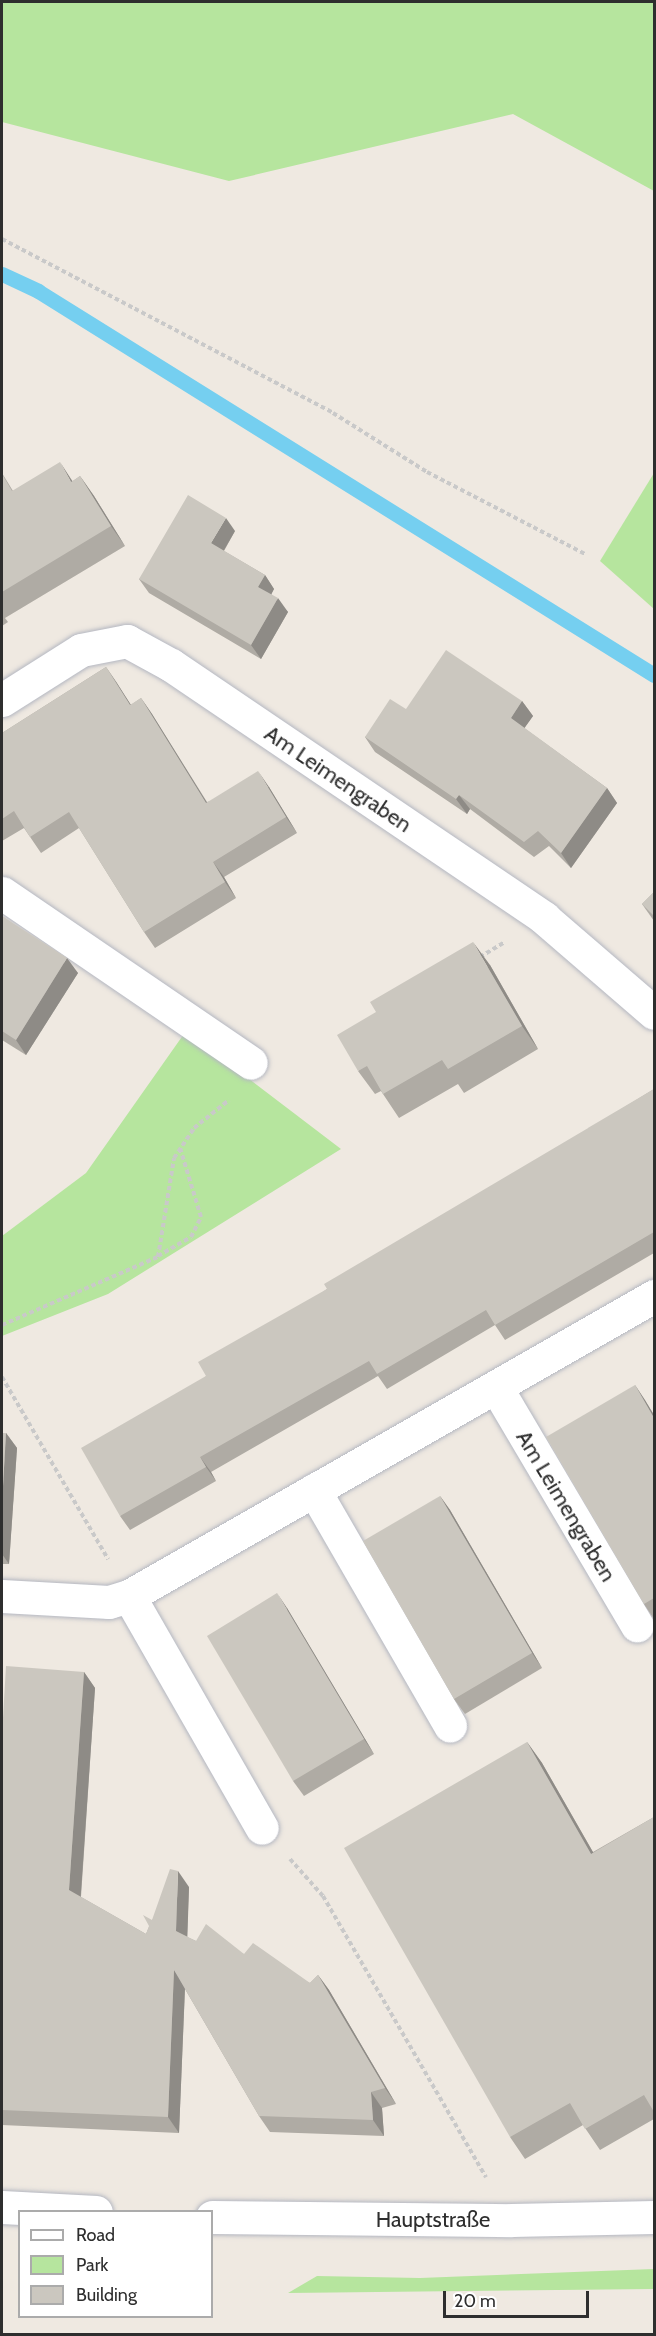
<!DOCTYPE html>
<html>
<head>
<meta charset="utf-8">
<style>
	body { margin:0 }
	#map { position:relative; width:656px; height:2336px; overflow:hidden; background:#efe9e1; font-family:Cabin,sans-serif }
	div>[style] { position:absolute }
	.green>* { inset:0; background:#b6e59e }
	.stream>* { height:15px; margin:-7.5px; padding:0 7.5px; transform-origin:7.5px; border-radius:7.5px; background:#75cff0 }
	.path>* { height:4px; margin-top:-2px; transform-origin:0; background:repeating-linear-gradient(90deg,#c9c9c9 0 4.5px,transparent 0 7.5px) }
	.roads { filter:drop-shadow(0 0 2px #b4b7c1) drop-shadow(0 0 2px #b4b7c1) }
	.minor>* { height:33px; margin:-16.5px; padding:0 16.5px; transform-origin:16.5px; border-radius:16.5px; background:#fff }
	.wall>* { inset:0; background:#afaba4 }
	.shaded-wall>* { inset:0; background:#8e8b86 }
	.building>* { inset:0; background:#cbc7bf }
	span { translate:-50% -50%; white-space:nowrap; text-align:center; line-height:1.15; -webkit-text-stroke:5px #fff; paint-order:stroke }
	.street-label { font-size:22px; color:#2e2e2e }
	.frame { position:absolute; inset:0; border:3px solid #2e2e2e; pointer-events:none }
	.legend { position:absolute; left:18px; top:2210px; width:195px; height:108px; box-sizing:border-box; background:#fff; border:2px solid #ababab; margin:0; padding:8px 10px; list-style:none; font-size:18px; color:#2e2e2e }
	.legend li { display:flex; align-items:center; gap:12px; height:30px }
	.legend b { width:30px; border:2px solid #ababab }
	.scale { position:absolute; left:443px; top:2291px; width:146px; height:27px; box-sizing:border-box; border:3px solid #2e2e2e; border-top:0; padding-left:8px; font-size:18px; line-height:21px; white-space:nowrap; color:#2e2e2e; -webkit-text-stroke:4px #fff; paint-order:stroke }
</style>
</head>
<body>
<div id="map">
	<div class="green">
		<div style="clip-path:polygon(2px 2px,654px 2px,654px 191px,513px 114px,229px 181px,2px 122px)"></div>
		<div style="clip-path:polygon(654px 473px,654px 609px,600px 561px)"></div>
		<div style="clip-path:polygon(186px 1031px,341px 1149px,108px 1294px,2px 1336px,2px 1236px,86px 1173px)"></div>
		<div style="clip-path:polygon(654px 2269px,654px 2289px,288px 2293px,317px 2276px,420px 2278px)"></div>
	</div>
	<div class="stream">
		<div style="left:2px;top:274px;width:40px;rotate:25deg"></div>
		<div style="left:38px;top:291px;width:726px;rotate:31.94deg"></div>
	</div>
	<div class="path">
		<div style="left:2px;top:239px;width:374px;rotate:27.7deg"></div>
		<div style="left:333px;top:413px;width:111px;rotate:32.1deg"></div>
		<div style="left:427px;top:472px;width:178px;rotate:27.4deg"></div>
		<div style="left:480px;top:957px;width:29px;rotate:-31deg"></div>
		<div style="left:158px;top:1256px;width:38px;rotate:-30deg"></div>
		<div style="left:191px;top:1237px;width:22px;rotate:-63deg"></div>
		<div style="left:201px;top:1217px;width:72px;rotate:-106.9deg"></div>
		<div style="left:2px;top:1325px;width:170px;rotate:-23.6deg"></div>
		<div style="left:158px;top:1257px;width:100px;rotate:-80.8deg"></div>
		<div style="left:174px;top:1158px;width:36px;rotate:-56deg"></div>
		<div style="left:194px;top:1128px;width:45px;rotate:-38.7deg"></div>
		<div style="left:2px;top:1377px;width:211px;rotate:59.8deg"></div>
		<div style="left:290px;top:1859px;width:50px;rotate:48.3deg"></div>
		<div style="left:323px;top:1896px;width:325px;rotate:59.9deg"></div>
	</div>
	<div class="roads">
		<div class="minor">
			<div style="left:2px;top:700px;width:93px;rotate:-32.3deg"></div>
			<div style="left:81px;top:650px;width:47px;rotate:-11.1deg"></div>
			<div style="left:127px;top:641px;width:50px;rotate:28.6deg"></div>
			<div style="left:171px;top:665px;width:451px;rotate:34.1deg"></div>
			<div style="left:544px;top:918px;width:145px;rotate:40.8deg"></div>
			<div style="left:2px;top:893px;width:301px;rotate:34.3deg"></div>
			<div style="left:496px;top:1387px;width:277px;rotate:59.4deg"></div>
			<div style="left:314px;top:1490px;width:272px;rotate:60deg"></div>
			<div style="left:2px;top:1596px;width:107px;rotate:3.2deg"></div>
			<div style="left:109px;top:1602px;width:21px;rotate:-17deg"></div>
			<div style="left:129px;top:1596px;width:605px;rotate:-29.74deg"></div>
			<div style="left:129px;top:1596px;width:267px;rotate:60.2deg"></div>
			<div style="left:2px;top:2207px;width:94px;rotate:3deg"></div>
			<div style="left:212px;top:2217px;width:299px;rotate:0.6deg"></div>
			<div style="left:511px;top:2220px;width:143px;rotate:-1.2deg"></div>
		</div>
	</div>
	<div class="wall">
		<div style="clip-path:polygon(2px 473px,13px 491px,73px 481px,80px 476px,94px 496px,125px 546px,5px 618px,8px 622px,2px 626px)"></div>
		<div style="clip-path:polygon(235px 531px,224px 551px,265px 575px,274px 589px,271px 594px,288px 612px,261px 659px,149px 593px,139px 579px)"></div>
		<div style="clip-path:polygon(106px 667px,131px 705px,141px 698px,152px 714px,207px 802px,269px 787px,297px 833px,224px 877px,236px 898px,155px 948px,144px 932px,79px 828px,41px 853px,24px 828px,2px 841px,2px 733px)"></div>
		<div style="clip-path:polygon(522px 701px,533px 716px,524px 728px,607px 788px,617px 803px,571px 868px,549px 846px,534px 857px,470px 809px,467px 814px,375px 752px,365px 737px,406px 709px)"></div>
		<div style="clip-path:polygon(654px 892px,654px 921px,642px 904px)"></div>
		<div style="clip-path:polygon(2px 916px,78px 973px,26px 1055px,2px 1040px)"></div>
		<div style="clip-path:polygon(490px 965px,538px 1049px,464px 1093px,458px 1084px,399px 1118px,381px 1091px,375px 1094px,358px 1071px)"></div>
		<div style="clip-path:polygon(654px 1089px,654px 1253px,505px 1340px,495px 1325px,387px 1389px,378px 1376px,211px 1472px,216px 1481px,130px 1530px,120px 1516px,206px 1376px,327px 1289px)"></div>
		<div style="clip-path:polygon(635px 1385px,654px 1415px,654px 1619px,644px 1604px)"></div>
		<div style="clip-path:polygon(2px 1433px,6px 1433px,17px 1448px,9px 1564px,2px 1564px)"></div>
		<div style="clip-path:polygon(440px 1496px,450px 1510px,542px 1668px,465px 1714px,454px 1699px)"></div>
		<div style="clip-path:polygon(287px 1608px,374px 1754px,304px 1796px,293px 1781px)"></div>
		<div style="clip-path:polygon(84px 1672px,95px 1688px,81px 1897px,146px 1934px,152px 1920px,189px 1887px,187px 1937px,196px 1941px,244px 1954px,310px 1983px,318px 1975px,329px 1990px,396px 2104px,382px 2108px,384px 2136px,270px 2132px,259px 2116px,185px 1989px,179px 2133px,2px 2125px,2px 1735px)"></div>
		<div style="clip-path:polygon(527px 1742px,542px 1763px,593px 1852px,654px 1817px,654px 2119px,600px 2150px,583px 2125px,525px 2159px,510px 2137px)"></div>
	</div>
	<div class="shaded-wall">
		<div style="clip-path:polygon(60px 462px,73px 482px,71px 482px)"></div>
		<div style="clip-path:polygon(80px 476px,94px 496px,125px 546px,111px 526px)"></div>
		<div style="clip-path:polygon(226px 518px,235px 531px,220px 557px,211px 543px)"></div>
		<div style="clip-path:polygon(265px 575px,274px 589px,268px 601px,258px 587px)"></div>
		<div style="clip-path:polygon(278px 598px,288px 612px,261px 659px,251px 645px)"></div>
		<div style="clip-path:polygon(106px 667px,117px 683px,141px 721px,130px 705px)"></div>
		<div style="clip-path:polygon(141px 698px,152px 714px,217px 819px,206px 803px)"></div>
		<div style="clip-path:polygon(522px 701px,533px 716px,521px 733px,511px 718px)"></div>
		<div style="clip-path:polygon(258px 771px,269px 787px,297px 833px,286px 817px)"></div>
		<div style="clip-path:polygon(607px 788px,617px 803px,571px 868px,561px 853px)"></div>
		<div style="clip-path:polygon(459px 795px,470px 809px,467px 814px,456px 799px)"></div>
		<div style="clip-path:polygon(213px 862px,224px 877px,236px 898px,225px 882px)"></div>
		<div style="clip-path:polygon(473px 942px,490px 965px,538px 1049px,522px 1026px)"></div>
		<div style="clip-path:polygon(67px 958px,78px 973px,26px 1055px,16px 1040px)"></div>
		<div style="clip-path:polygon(635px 1385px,645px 1400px,654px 1415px,654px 1418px)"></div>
		<div style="clip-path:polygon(6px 1433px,17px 1448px,9px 1564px,2px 1554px,2px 1504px)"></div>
		<div style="clip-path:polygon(200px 1457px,211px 1472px,216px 1481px,206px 1467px)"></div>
		<div style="clip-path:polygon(440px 1496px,450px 1510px,542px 1668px,532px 1653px)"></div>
		<div style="clip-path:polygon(277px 1593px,287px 1608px,374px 1754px,364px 1739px)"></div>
		<div style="clip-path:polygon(84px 1672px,95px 1688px,80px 1906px,69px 1890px)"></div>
		<div style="clip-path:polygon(527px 1742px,542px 1763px,606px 1875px,591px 1854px)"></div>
		<div style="clip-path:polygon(178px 1871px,189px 1887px,187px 1947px,176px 1931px)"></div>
		<div style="clip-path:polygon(174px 1970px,185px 1986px,179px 2133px,168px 2117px)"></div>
		<div style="clip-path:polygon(318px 1975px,329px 1990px,396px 2104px,385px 2088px)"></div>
		<div style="clip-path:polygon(371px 2092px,382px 2108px,384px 2136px,373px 2120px)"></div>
	</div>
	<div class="building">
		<div style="clip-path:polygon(60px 462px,71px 482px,80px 476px,111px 526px,2px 592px,2px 474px,12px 491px)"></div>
		<div style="clip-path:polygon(188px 495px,226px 518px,211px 543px,265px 575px,258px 587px,278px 598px,251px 645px,139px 579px)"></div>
		<div style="clip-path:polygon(446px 650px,522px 701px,511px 718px,607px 788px,561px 853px,538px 831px,524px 842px,459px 795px,456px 799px,365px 737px,390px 699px,406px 709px)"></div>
		<div style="clip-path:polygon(106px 667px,130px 705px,141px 698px,206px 803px,258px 771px,286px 817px,213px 862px,225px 882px,144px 932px,69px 812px,30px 837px,14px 811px,2px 819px,2px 733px)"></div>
		<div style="clip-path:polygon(654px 892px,654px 916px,642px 904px)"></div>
		<div style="clip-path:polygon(2px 916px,67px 958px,16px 1040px,2px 1031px)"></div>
		<div style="clip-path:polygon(473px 942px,522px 1026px,448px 1069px,442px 1060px,383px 1094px,367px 1066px,358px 1071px,337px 1035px,376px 1012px,370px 1002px)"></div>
		<div style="clip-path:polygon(654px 1089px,654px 1232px,495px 1325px,486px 1310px,377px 1374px,369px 1361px,200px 1457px,206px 1467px,120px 1516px,81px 1448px,206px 1376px,198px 1362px,327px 1289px,324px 1284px)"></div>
		<div style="clip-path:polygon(635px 1385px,654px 1418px,654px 1598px,644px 1604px,546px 1437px)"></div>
		<div style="clip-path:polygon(2px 1433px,6px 1433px,2px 1504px)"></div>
		<div style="clip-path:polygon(440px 1496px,532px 1653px,454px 1699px,363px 1541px)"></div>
		<div style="clip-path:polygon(277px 1593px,364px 1739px,293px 1781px,207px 1636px)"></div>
		<div style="clip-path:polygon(6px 1666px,84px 1672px,69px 1890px,146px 1934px,149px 1926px,143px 1915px,152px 1920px,170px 1869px,178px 1871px,176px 1931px,196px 1941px,206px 1924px,244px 1954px,253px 1943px,310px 1983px,318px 1975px,385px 2088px,371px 2092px,373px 2120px,259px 2116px,174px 1970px,168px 2117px,2px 2110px,2px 1735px)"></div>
		<div style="clip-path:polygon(527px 1742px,591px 1854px,654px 1817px,654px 2112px,644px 2095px,585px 2129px,570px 2103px,510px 2137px,344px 1848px)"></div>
	</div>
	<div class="street-label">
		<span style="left:338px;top:779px;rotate:34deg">Am Leimengraben</span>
		<span style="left:566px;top:1506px;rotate:59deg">Am Leimengraben</span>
		<span style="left:433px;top:2220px">Hauptstraße</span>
	</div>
	<div class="frame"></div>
	<ul class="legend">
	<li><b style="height:8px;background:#fff"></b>Road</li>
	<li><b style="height:16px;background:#b6e59e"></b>Park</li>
	<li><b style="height:16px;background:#cbc7bf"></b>Building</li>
	</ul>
	<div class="scale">20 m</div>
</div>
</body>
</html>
